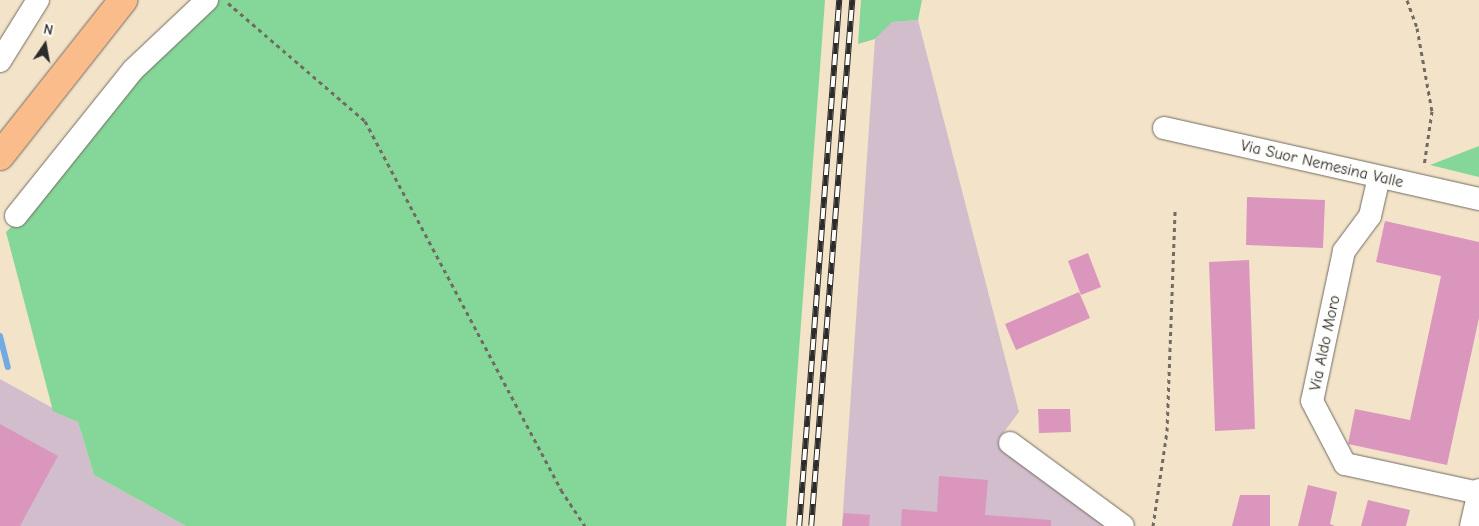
<!DOCTYPE html>
<html>
<head>
<meta charset="utf-8">
<style>
	body { margin:0 }
	#map { position:relative; width:1479px; height:526px; overflow:hidden; background:#f3e3c9; font-family:"Comic Neue",sans-serif }
	div>[style] { position:absolute }
	.industrial>* { inset:0; background:#d1bdcb }
	.green>* { inset:0; background:#84d798 }
	.stream>* { height:6px; margin:-3px; padding:0 3px; transform-origin:3px; border-radius:3px; background:#72abe2 }
	.building>* { inset:0; background:#db96bd }
	.path>* { height:3px; margin-top:-1.5px; transform-origin:0; background:repeating-linear-gradient(90deg,#716b62 0 4px,transparent 0 8px) }
	.roads { filter:drop-shadow(0 0 1px #716b62) drop-shadow(0 0 1px #716b62) }
	.minor>* { height:22px; margin:-11px; padding:0 11px; transform-origin:11px; border-radius:11px; background:#fff }
	.major>* { height:28px; margin:-14px; padding:0 14px; transform-origin:14px; border-radius:14px; background:#f9bc8a }
	.rail>* { height:5.5px; margin-top:-2.75px; transform-origin:0; background:repeating-linear-gradient(90deg,#fdfcf7 0 11px,#2b2b2b 0 22px); box-sizing:border-box; border-block:1px solid #2b2b2b }
	span { translate:-50% -50%; white-space:nowrap; text-align:center; line-height:1.15; -webkit-text-stroke:4px #fdfcf7; paint-order:stroke }
	.street-label { font-size:16px; color:#2b2b2b }
	.north { position:absolute; left:20px; top:20px; width:50px; height:50px; -webkit-text-stroke:4px #fdfcf7; paint-order:stroke; rotate:12deg; font-size:14px; font-weight:700; line-height:20px; text-align:center; color:#2b2b2b }
	.north::after { content:''; display:block; margin:auto; width:18px; height:22px; background:#2b2b2b; clip-path:polygon(50% 0,100% 100%,50% 72%,0 100%) }
</style>
</head>
<body>
<div id="map">
	<div class="industrial">
		<div style="clip-path:polygon(918px 20px,1019px 412px,998px 440px,1114px 526px,842px 526px,875px 39px,891px 22px)"></div>
		<div style="clip-path:polygon(0 379px,78px 422px,94px 475px,186px 526px,0 526px)"></div>
	</div>
	<div class="green">
		<div style="clip-path:polygon(217px 0,825px 0,786px 526px,186px 526px,94px 475px,78px 422px,53px 411px,6px 232px,35px 204px,134px 82px)"></div>
		<div style="clip-path:polygon(861px 0,922px 0,918px 20px,892px 22px,875px 39px,858px 44px)"></div>
		<div style="clip-path:polygon(1479px 146px,1479px 177px,1430px 165px)"></div>
	</div>
	<div class="stream">
		<div style="left:0;top:336px;width:32px;rotate:76deg"></div>
	</div>
	<div class="building">
		<div style="clip-path:polygon(1247px 197px,1325px 200px,1323px 248px,1246px 245px)"></div>
		<div style="clip-path:polygon(1385px 221px,1479px 242px,1479px 318px,1447px 465px,1348px 444px,1355px 409px,1410px 420px,1441px 276px,1376px 262px)"></div>
		<div style="clip-path:polygon(1088px 253px,1101px 287px,1081px 295px,1068px 261px)"></div>
		<div style="clip-path:polygon(1249px 260px,1255px 429px,1215px 431px,1209px 262px)"></div>
		<div style="clip-path:polygon(1079px 292px,1090px 318px,1016px 350px,1005px 324px)"></div>
		<div style="clip-path:polygon(1038px 409px,1070px 409px,1071px 432px,1039px 433px)"></div>
		<div style="clip-path:polygon(0 424px,58px 456px,20px 526px,0 526px)"></div>
		<div style="clip-path:polygon(939px 476px,988px 480px,985px 515px,1051px 520px,1051px 526px,901px 526px,902px 509px,937px 512px)"></div>
		<div style="clip-path:polygon(1308px 485px,1337px 492px,1330px 524px,1335px 526px,1298px 526px)"></div>
		<div style="clip-path:polygon(1240px 495px,1270px 495px,1270px 526px,1232px 526px)"></div>
		<div style="clip-path:polygon(1368px 500px,1410px 510px,1406px 526px,1361px 526px)"></div>
		<div style="clip-path:polygon(844px 513px,870px 515px,869px 526px,842px 526px)"></div>
	</div>
	<div class="path">
		<div style="left:1407px;top:0;width:30px;rotate:70deg"></div>
		<div style="left:1417px;top:28px;width:84px;rotate:79.8deg"></div>
		<div style="left:1432px;top:111px;width:56px;rotate:98.3deg"></div>
		<div style="left:228px;top:3px;width:181px;rotate:40.7deg"></div>
		<div style="left:365px;top:121px;width:418px;rotate:62deg"></div>
		<div style="left:561px;top:490px;width:43px;rotate:56.3deg"></div>
		<div style="left:1153px;top:526px;width:96px;rotate:-81.6deg"></div>
		<div style="left:1167px;top:431px;width:222px;rotate:-87.9deg"></div>
	</div>
	<div class="roads">
		<div class="minor">
			<div style="left:0;top:61px;width:72px;rotate:-58.1deg"></div>
			<div style="left:1164px;top:128px;width:323px;rotate:12.7deg"></div>
			<div style="left:1379px;top:177px;width:40px;rotate:103deg"></div>
			<div style="left:1370px;top:216px;width:44px;rotate:126.6deg"></div>
			<div style="left:1344px;top:251px;width:153px;rotate:102deg"></div>
			<div style="left:1312px;top:401px;width:71px;rotate:62.4deg"></div>
			<div style="left:1345px;top:464px;width:137px;rotate:12.2deg"></div>
			<div style="left:16px;top:216px;width:187px;rotate:-51.3deg"></div>
			<div style="left:133px;top:70px;width:102px;rotate:-43.4deg"></div>
			<div style="left:1010px;top:443px;width:140px;rotate:36.3deg"></div>
			<div style="left:1471px;top:526px;width:37px;rotate:-77deg"></div>
		</div>
		<div class="major">
			<div style="left:0;top:156px;width:199px;rotate:-51.7deg"></div>
		</div>
	</div>
	<div class="rail">
		<div style="left:799px;top:526px;width:528px;rotate:-85.65deg"></div>
		<div style="left:811px;top:526px;width:528px;rotate:-85.54deg"></div>
	</div>
	<div class="street-label">
		<span style="left:1322px;top:164px;rotate:13deg">Via Suor Nemesina Valle</span>
		<span style="left:1325px;top:343px;rotate:-78deg">Via Aldo Moro</span>
	</div>
	<div class="north">N</div>
</div>
</body>
</html>
